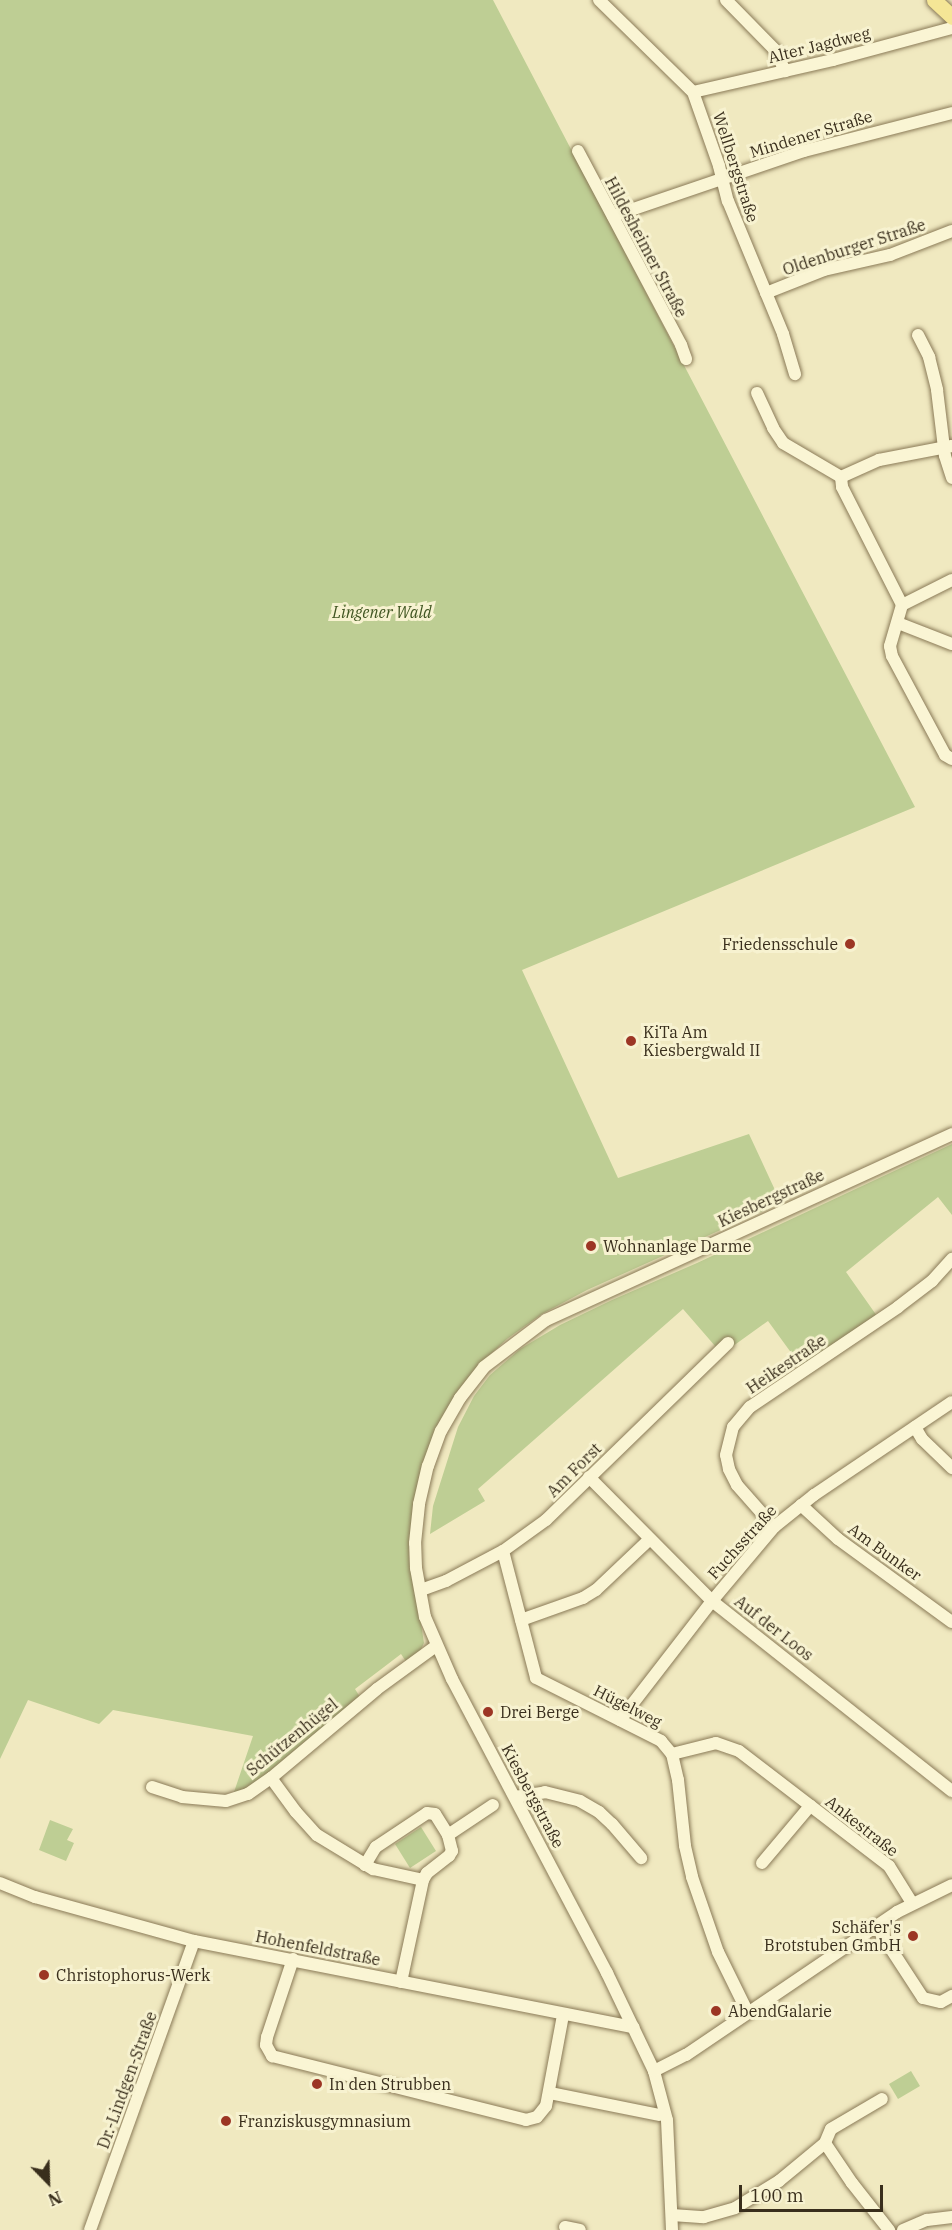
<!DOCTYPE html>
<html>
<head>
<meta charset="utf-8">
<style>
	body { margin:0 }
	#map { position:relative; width:952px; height:2230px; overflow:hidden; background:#f0e9c0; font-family:"IBM Plex Serif",serif }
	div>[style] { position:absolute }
	.green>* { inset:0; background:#bece94 }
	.roads { filter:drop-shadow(0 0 2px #8a7a57) drop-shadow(0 0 2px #8a7a57) }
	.minor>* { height:12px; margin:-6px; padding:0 6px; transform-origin:6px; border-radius:6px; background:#faf5d4 }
	.major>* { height:15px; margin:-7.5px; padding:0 7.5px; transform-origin:7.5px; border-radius:7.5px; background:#f5e696 }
	.dots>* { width:16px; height:16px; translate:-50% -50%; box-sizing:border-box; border:3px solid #f7f2d0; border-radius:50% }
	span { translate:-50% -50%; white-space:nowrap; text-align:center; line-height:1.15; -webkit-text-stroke:6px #f7f2d0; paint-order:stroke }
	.street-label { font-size:16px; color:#392e1c }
	.park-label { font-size:16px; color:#415622; font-style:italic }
	.poi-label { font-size:16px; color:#392e1c }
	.right { translate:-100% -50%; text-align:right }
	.left { translate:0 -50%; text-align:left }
	.north { position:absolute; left:18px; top:2152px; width:60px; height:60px; -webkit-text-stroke:4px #f7f2d0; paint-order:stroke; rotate:157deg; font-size:16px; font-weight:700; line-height:24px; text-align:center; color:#392e1c }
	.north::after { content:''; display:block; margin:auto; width:21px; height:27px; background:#392e1c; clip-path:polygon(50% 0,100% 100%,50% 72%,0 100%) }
	.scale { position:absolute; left:739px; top:2185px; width:144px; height:27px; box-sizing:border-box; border:3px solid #392e1c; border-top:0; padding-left:8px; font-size:18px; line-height:21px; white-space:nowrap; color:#392e1c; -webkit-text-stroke:4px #f7f2d0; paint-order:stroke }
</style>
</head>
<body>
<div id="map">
	<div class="green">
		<div style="clip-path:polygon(0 0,493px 0,915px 807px,522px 970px,618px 1178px,749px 1134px,781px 1203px,587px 1290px,542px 1314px,507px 1339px,479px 1365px,455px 1398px,416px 1505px,416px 1592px,424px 1643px,417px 1657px,407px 1663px,401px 1654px,384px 1667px,355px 1689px,360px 1697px,248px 1792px,233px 1795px,253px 1736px,113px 1710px,99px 1724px,28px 1700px,0 1759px)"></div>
		<div style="clip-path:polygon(952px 1144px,952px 1215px,938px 1197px,846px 1272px,877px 1316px,803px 1369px,768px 1321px,722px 1354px,683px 1309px,478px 1489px,485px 1501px,430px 1534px,433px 1506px,458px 1427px,474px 1396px,490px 1375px,520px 1349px,560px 1325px,612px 1300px,697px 1263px)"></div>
		<div style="clip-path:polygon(50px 1820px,73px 1829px,67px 1840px,74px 1843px,66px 1861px,39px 1850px)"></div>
		<div style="clip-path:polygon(421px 1827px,436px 1851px,410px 1868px,395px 1844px)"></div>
		<div style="clip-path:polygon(911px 2071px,920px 2086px,898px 2099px,889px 2084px)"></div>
	</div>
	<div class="roads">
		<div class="minor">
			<div style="left:599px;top:0;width:132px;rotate:44.4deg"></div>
			<div style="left:693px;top:92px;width:78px;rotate:70.6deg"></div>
			<div style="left:719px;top:166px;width:36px;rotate:76deg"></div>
			<div style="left:728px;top:201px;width:144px;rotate:67.5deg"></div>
			<div style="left:783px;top:334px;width:42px;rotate:73.3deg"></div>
			<div style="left:726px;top:0;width:69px;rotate:45.6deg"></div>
			<div style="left:774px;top:49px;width:25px;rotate:63deg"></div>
			<div style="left:693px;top:92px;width:144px;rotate:-12.9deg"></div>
			<div style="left:833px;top:60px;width:123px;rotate:-15.1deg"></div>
			<div style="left:578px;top:151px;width:220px;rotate:62deg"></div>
			<div style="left:681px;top:345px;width:15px;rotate:70deg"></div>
			<div style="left:613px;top:216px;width:202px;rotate:-18.8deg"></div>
			<div style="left:804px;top:151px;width:153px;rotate:-14.4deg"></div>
			<div style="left:766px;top:293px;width:62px;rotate:-21.6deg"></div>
			<div style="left:824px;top:270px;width:68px;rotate:-12.8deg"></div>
			<div style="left:890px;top:255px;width:66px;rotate:-21.2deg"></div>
			<div style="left:918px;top:335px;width:25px;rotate:63deg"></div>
			<div style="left:929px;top:357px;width:34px;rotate:76deg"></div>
			<div style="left:937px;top:390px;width:66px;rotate:83.1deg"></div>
			<div style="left:945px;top:456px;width:23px;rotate:72deg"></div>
			<div style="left:757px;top:393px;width:38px;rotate:65deg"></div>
			<div style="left:773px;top:428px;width:18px;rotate:56deg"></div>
			<div style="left:783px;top:443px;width:67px;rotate:30.4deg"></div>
			<div style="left:841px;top:477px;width:42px;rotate:-24.1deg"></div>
			<div style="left:879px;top:460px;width:74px;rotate:-10.9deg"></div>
			<div style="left:841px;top:477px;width:10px;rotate:84deg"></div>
			<div style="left:842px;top:487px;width:132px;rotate:63deg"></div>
			<div style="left:902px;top:605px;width:43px;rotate:106.3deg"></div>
			<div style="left:890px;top:646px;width:10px;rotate:79deg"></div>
			<div style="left:892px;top:656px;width:112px;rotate:61.8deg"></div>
			<div style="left:945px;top:755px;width:8px;rotate:30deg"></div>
			<div style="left:902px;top:605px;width:56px;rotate:-26.6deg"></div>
			<div style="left:898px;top:623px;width:58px;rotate:21.3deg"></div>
			<div style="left:915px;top:1427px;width:14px;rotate:60deg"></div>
			<div style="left:922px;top:1439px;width:42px;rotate:44deg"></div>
			<div style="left:589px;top:1477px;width:175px;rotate:45.2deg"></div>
			<div style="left:712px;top:1601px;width:306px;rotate:38.4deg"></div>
			<div style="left:801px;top:1505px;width:50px;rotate:42.6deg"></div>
			<div style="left:838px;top:1539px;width:141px;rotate:36.1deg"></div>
			<div style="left:774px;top:1527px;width:56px;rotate:-131.4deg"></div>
			<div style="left:737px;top:1485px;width:18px;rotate:-117deg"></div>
			<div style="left:729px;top:1469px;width:14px;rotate:-102deg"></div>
			<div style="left:726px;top:1455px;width:29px;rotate:-76deg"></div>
			<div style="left:733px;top:1427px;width:26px;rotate:-50deg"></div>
			<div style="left:750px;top:1407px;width:179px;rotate:-34deg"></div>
			<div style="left:898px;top:1307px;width:43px;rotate:-37.4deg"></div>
			<div style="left:932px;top:1281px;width:30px;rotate:-48deg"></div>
			<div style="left:503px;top:1551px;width:131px;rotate:75.4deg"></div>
			<div style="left:536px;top:1678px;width:140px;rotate:26.7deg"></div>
			<div style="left:661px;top:1741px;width:17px;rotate:50deg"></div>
			<div style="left:672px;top:1754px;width:27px;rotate:77deg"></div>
			<div style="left:678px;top:1780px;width:66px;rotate:83.9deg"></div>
			<div style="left:685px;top:1846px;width:32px;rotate:77deg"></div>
			<div style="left:692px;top:1877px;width:79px;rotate:70.9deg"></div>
			<div style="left:718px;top:1952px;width:68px;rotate:63.8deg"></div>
			<div style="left:421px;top:1590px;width:27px;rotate:-20deg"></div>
			<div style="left:446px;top:1581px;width:64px;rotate:-27.8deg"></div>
			<div style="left:503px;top:1551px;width:53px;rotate:-35.8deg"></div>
			<div style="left:546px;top:1520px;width:254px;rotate:-44.2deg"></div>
			<div style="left:521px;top:1620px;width:66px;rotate:-19.5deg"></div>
			<div style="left:583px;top:1598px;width:15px;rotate:-32deg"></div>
			<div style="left:596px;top:1590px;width:74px;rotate:-43.4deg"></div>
			<div style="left:620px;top:1720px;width:150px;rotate:-52.3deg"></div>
			<div style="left:712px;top:1601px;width:97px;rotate:-50deg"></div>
			<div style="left:774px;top:1527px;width:51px;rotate:-38.7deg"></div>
			<div style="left:814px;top:1495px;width:166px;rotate:-34deg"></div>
			<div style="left:672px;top:1754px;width:45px;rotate:-14deg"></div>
			<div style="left:716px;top:1743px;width:24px;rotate:19deg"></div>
			<div style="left:739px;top:1751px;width:189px;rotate:37.5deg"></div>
			<div style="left:889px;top:1866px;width:44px;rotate:58.1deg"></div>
			<div style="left:271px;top:1778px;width:42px;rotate:53.7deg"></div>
			<div style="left:296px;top:1812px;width:31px;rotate:48deg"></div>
			<div style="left:317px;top:1835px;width:66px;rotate:31.3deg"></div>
			<div style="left:373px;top:1869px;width:51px;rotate:12.4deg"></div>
			<div style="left:152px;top:1787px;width:32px;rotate:18deg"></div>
			<div style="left:182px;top:1797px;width:44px;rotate:5.2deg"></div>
			<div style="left:226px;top:1801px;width:23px;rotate:-18deg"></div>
			<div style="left:248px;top:1794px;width:28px;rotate:-35deg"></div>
			<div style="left:271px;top:1778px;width:138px;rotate:-40deg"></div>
			<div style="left:377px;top:1689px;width:73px;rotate:-36.1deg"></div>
			<div style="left:515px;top:1797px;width:30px;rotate:-9deg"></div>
			<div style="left:545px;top:1792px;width:36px;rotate:14deg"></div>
			<div style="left:580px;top:1801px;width:22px;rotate:30deg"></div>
			<div style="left:599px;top:1812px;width:18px;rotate:43deg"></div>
			<div style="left:612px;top:1824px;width:45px;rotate:49.5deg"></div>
			<div style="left:762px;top:1863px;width:75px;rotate:-49.9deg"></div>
			<div style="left:365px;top:1865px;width:21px;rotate:-59deg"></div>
			<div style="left:376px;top:1847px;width:61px;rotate:-33.7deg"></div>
			<div style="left:427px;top:1813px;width:8px;rotate:7deg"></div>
			<div style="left:435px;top:1814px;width:25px;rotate:58deg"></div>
			<div style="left:0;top:1883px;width:38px;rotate:22deg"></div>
			<div style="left:35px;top:1897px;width:165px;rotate:15.5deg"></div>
			<div style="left:194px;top:1941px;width:448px;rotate:11.1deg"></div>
			<div style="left:876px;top:1926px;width:86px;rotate:56.9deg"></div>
			<div style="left:923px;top:1998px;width:18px;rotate:13deg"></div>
			<div style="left:941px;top:2002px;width:13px;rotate:-29deg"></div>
			<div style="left:293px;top:1959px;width:82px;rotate:108.4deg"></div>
			<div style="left:267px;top:2037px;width:8px;rotate:97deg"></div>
			<div style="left:266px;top:2045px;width:13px;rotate:61deg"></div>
			<div style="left:272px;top:2056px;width:262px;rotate:14.1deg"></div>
			<div style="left:526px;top:2120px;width:11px;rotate:-15deg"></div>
			<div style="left:537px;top:2117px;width:14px;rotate:-51deg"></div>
			<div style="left:546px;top:2106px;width:93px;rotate:-79.4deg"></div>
			<div style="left:401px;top:1982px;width:104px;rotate:-77.8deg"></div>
			<div style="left:423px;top:1880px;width:8px;rotate:-60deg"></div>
			<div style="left:427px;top:1873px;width:28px;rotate:-38deg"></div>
			<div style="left:449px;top:1856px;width:6px;rotate:-59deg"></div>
			<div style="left:452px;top:1851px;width:16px;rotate:-104deg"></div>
			<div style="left:448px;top:1835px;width:54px;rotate:-33.7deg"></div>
			<div style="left:654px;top:2071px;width:36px;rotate:-27deg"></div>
			<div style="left:686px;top:2055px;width:255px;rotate:-34.1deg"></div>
			<div style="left:897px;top:1912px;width:61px;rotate:-26.1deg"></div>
			<div style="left:550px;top:2093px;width:111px;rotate:11.4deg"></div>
			<div style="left:825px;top:2143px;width:48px;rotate:56deg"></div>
			<div style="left:852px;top:2183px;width:60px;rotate:51.8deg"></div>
			<div style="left:672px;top:2215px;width:32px;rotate:4deg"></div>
			<div style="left:704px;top:2217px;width:32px;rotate:-16deg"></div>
			<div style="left:735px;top:2208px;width:52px;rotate:-31.5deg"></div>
			<div style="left:779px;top:2181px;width:60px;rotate:-39.6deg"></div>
			<div style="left:825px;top:2143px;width:15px;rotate:-67deg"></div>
			<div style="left:831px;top:2129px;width:59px;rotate:-30.5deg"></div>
			<div style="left:565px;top:2227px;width:15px;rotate:11deg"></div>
			<div style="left:90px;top:2230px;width:307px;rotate:-70.2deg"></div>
			<div style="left:672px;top:2230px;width:110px;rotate:-92.6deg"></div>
			<div style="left:667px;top:2120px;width:51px;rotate:-104.9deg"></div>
			<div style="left:654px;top:2071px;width:109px;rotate:-115.6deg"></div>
			<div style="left:607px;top:1973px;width:332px;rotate:-117.8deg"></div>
			<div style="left:452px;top:1679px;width:68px;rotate:-113.5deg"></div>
			<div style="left:425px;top:1617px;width:50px;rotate:-100.4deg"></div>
			<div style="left:416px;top:1568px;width:25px;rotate:-92deg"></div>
			<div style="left:415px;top:1543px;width:39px;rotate:-84deg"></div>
			<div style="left:419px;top:1504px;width:39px;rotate:-77deg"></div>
			<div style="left:428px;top:1466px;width:37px;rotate:-70deg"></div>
			<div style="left:441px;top:1431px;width:38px;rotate:-60deg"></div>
			<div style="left:460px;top:1398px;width:39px;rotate:-52deg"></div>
			<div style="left:484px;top:1367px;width:78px;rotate:-37.2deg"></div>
			<div style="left:546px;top:1320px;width:447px;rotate:-24.6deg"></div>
			<div style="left:903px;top:2230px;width:26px;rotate:-23deg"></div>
			<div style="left:927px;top:2220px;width:25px;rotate:-7deg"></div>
		</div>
		<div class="major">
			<div style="left:934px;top:0;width:25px;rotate:43deg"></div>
		</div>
	</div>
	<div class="dots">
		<div style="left:850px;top:944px;background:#9c3624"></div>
		<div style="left:631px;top:1041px;background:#9c3624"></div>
		<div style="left:591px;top:1246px;background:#9c3624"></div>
		<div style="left:488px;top:1712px;background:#9c3624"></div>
		<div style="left:913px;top:1936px;background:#9c3624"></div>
		<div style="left:44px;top:1975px;background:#9c3624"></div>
		<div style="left:716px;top:2011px;background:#9c3624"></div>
		<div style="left:317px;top:2084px;background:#9c3624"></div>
		<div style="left:226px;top:2121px;background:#9c3624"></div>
	</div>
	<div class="street-label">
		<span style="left:819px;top:45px;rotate:-14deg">Alter Jagdweg</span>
		<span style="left:811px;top:134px;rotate:-17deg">Mindener Straße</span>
		<span style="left:736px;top:167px;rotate:72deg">Wellbergstraße</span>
		<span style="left:646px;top:247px;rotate:62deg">Hildesheimer Straße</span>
		<span style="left:854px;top:247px;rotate:-18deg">Oldenburger Straße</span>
		<span style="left:771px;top:1198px;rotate:-25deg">Kiesbergstraße</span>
		<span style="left:786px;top:1364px;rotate:-34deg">Heikestraße</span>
		<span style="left:574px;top:1470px;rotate:-45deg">Am Forst</span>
		<span style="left:742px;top:1542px;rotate:-48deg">Fuchsstraße</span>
		<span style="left:885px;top:1552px;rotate:36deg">Am Bunker</span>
		<span style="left:774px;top:1628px;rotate:38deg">Auf der Loos</span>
		<span style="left:628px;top:1706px;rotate:27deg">Hügelweg</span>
		<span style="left:292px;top:1737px;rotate:-39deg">Schützenhügel</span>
		<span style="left:533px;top:1796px;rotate:62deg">Kiesbergstraße</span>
		<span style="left:862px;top:1826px;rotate:38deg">Ankestraße</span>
		<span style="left:318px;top:1948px;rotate:11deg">Hohenfeldstraße</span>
		<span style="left:127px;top:2080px;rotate:-70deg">Dr.-Lindgen-Straße</span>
	</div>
	<div class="park-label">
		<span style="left:382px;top:612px">Lingener Wald</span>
	</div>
	<div class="poi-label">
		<span class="right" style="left:838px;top:944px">Friedensschule</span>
		<span class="left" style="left:643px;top:1041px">KiTa Am<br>Kiesbergwald II</span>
		<span class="left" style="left:603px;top:1246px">Wohnanlage Darme</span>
		<span class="left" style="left:500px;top:1712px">Drei Berge</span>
		<span class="right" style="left:901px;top:1936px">Schäfer's<br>Brotstuben GmbH</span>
		<span class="left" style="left:56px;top:1975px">Christophorus-Werk</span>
		<span class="left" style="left:728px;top:2011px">AbendGalarie</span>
		<span class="left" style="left:329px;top:2084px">In den Strubben</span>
		<span class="left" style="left:238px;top:2121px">Franziskusgymnasium</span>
	</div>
	<div class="north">N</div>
	<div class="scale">100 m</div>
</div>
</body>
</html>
